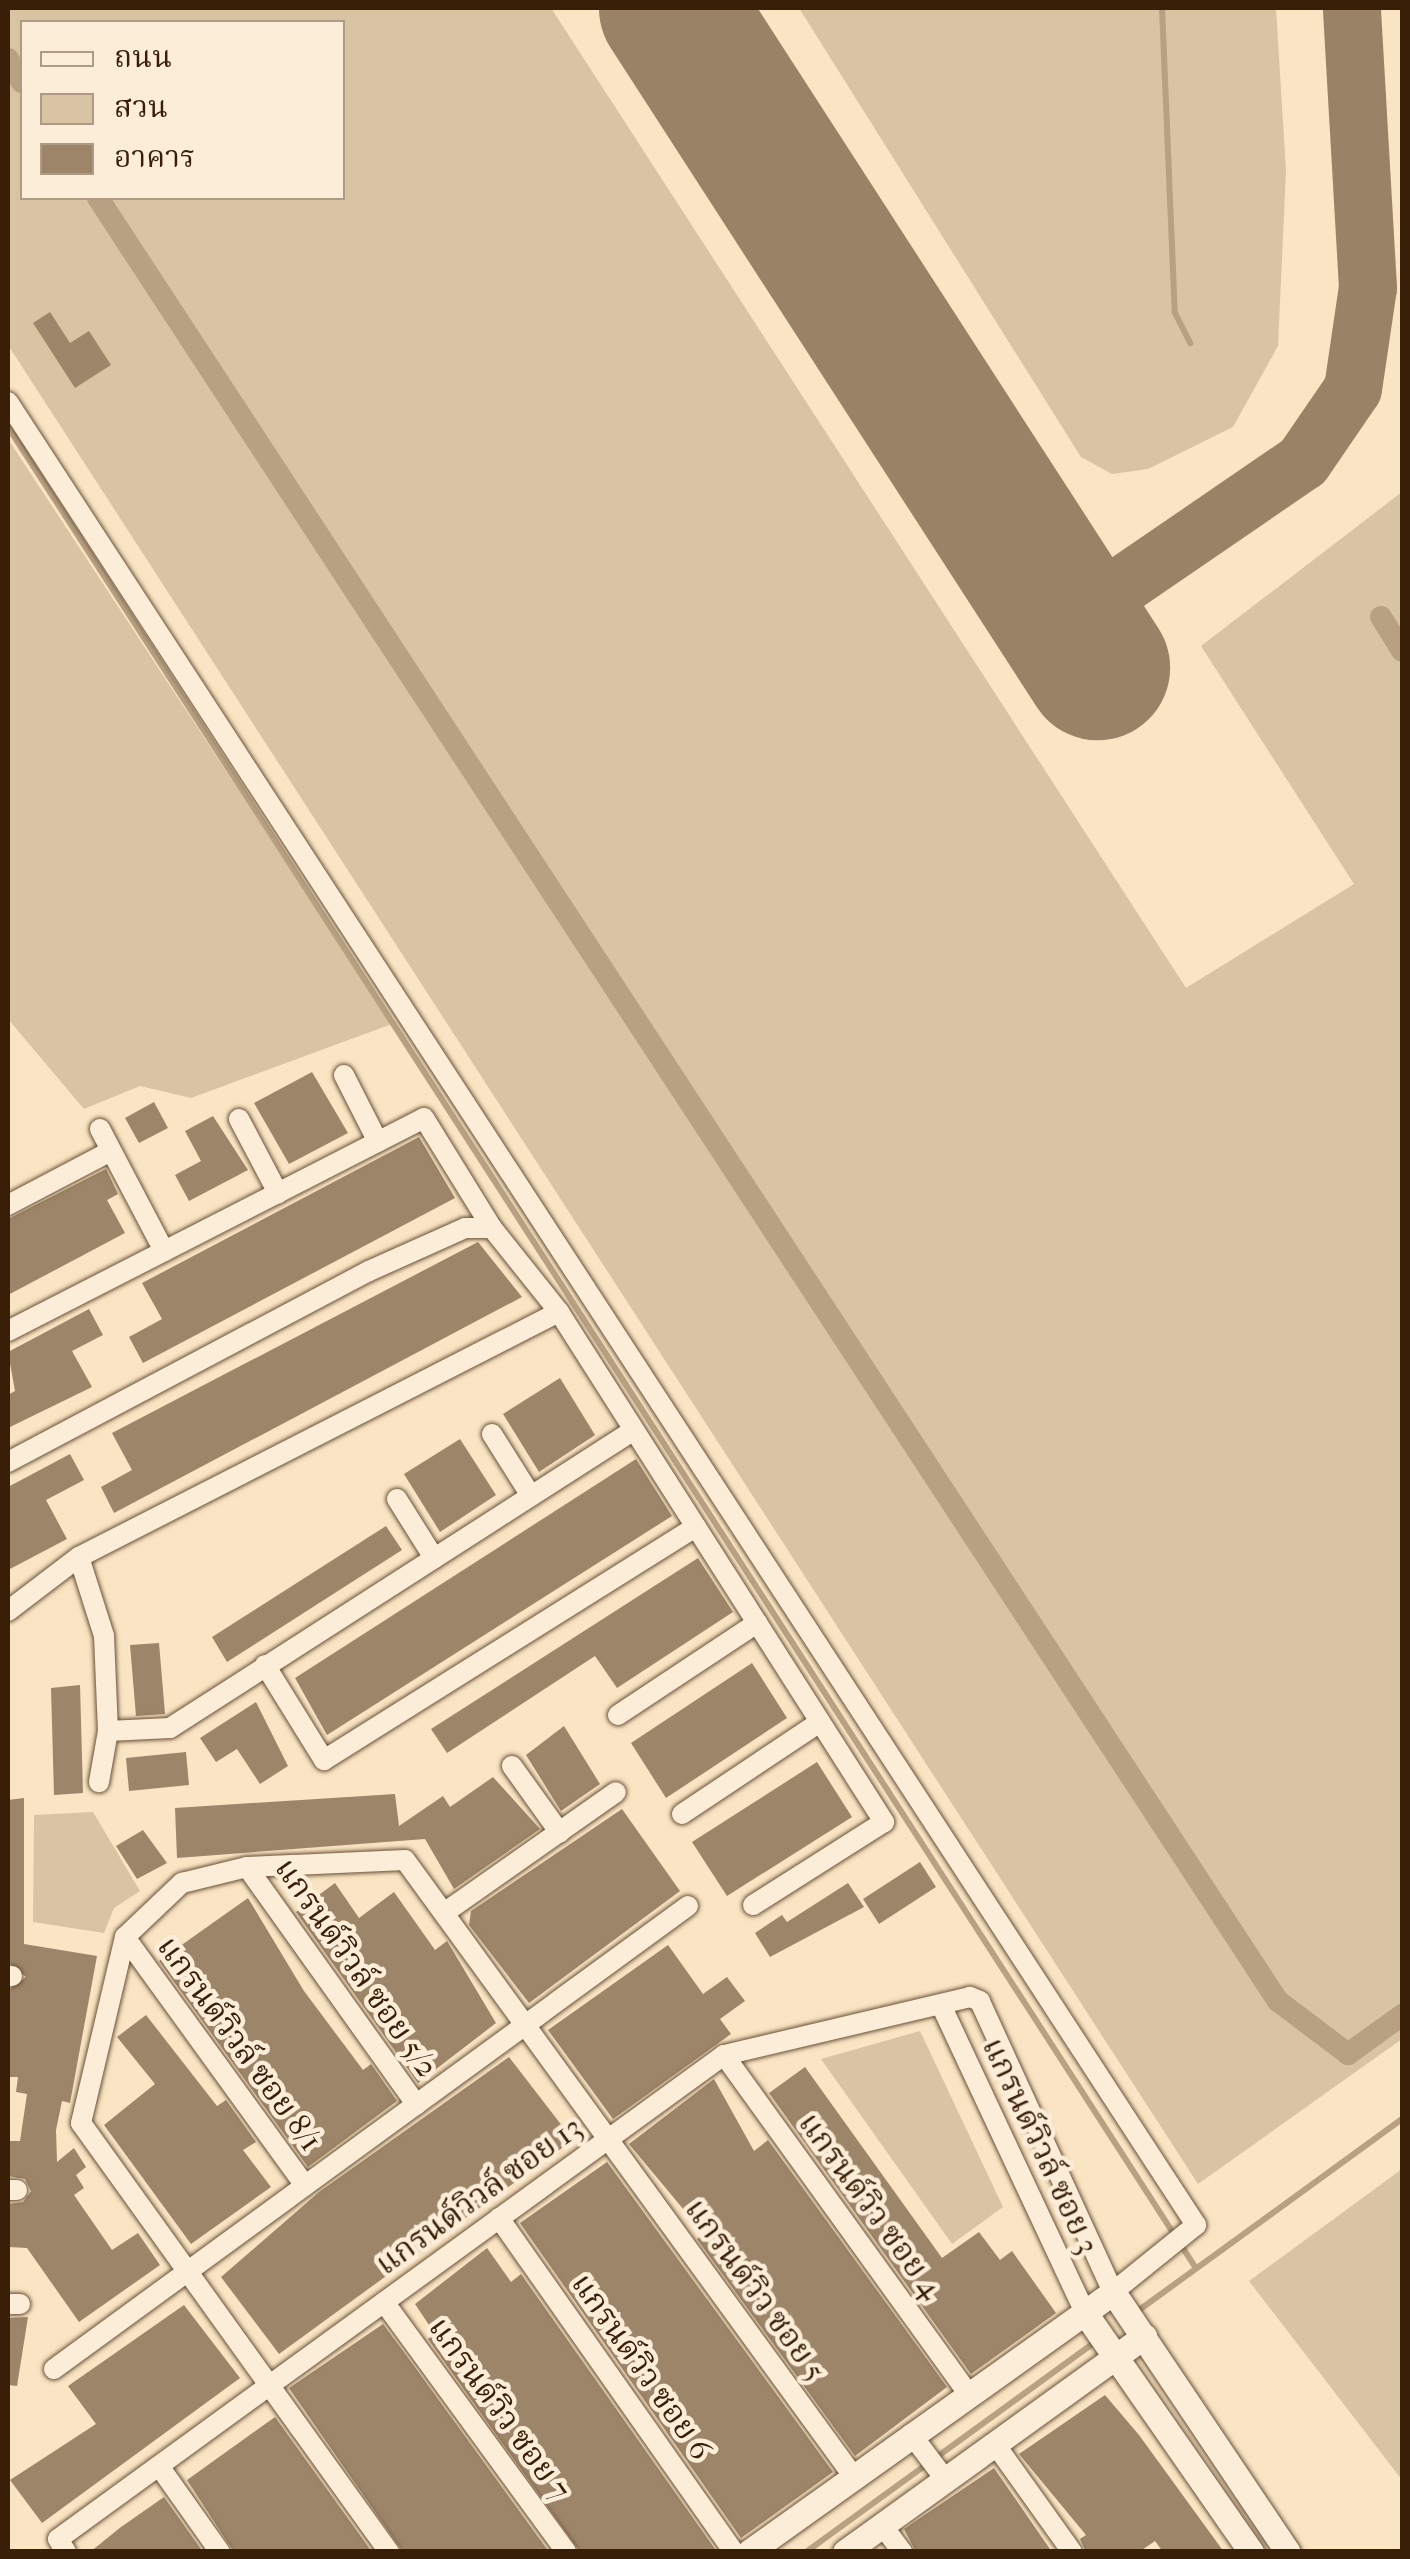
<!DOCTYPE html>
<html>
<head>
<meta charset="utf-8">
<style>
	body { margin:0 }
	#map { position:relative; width:1410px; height:2559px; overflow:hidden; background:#f9e4c3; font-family:"IM FELL French Canon","Noto Serif Thai",serif }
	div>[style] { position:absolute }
	.green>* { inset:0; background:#d8c3a3 }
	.stream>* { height:6px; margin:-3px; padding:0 3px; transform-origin:3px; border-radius:3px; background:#b8a183 }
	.canal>* { height:22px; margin:-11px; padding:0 11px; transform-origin:11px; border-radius:11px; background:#b8a183 }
	.taxiway>* { height:58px; margin:-29px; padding:0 29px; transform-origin:29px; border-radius:29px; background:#998266 }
	.runway>* { height:145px; margin:-72.5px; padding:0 72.5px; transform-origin:72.5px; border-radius:72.5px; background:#998266 }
	.building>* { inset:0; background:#9d8569 }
	.roads { filter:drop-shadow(0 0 2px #695037) drop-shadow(0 0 2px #695037) }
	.minor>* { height:20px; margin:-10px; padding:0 10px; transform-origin:10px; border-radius:10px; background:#fbedd8 }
	.tertiary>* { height:25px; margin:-12.5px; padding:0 12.5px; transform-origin:12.5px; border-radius:12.5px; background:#fbedd8 }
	span { translate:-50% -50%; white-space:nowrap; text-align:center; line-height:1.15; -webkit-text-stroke:9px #fbedd8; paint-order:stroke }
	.street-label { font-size:32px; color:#391f08 }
	.frame { position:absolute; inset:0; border:10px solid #391f08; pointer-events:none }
	.legend { position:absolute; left:20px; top:20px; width:325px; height:180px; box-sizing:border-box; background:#fbedd8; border:2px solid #ad9b85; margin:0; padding:12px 18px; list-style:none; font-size:30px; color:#391f08 }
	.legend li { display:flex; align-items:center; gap:20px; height:50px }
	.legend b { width:50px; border:2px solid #ad9b85 }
</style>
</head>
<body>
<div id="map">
	<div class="green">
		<div style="clip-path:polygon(evenodd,8px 8px,551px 8px,1186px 988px,1354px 884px,1201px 646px,1402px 492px,1402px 2039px,1198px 2184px,8px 345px,8px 8px,22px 22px,342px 22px,342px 198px,22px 198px,22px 22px)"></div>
		<div style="clip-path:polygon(799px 8px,1276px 8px,1286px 171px,1278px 346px,1233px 427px,1148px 469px,1112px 474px,1081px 457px)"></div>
		<div style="clip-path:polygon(8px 439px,392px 1024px,191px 1098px,140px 1086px,84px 1109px,8px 1019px)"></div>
		<div style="clip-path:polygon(93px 1812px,140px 1891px,114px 1908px,104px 1933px,33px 1922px,34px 1815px)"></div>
		<div style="clip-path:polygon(920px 2031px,1003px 2207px,952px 2244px,821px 2059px)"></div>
		<div style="clip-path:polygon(1402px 2169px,1402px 2480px,1249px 2281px)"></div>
	</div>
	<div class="stream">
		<div style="left:1162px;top:8px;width:305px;rotate:87.6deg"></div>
		<div style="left:1175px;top:313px;width:34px;rotate:63deg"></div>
		<div style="left:8px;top:427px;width:2191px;rotate:57.17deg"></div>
		<div style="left:1135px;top:2313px;width:330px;rotate:-36deg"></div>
		<div style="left:806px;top:2552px;width:359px;rotate:-36deg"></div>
	</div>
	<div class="canal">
		<div style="left:8px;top:59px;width:27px;rotate:59deg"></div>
		<div style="left:98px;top:198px;width:2155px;rotate:56.8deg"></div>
		<div style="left:1278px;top:2001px;width:88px;rotate:37.1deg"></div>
		<div style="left:1348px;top:2054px;width:67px;rotate:-35.8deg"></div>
		<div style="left:1381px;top:617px;width:40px;rotate:58deg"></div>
	</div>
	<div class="taxiway">
		<div style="left:1069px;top:622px;width:283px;rotate:-34.4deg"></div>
		<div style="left:1303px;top:462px;width:88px;rotate:-55.6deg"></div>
		<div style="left:1353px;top:389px;width:102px;rotate:-81.6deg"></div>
		<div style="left:1368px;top:288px;width:280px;rotate:-93.3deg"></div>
	</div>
	<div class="runway">
		<div style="left:671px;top:8px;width:785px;rotate:57.12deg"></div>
	</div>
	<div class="building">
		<div style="clip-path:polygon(50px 312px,70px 343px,89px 331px,111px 365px,75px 388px,33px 323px)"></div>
		<div style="clip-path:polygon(312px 1072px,348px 1133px,289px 1164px,254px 1103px)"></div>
		<div style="clip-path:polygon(154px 1102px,168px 1128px,139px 1143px,125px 1118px)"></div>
		<div style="clip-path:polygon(213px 1116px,248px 1170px,189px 1201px,175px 1175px,201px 1161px,185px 1131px)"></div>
		<div style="clip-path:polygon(419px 1137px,455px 1198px,143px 1363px,129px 1337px,162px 1319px,142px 1283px)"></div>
		<div style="clip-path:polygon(106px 1169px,118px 1194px,107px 1200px,125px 1233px,8px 1295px,8px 1219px)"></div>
		<div style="clip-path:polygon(478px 1242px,522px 1297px,114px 1513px,101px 1487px,132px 1470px,112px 1433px)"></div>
		<div style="clip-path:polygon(89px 1309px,103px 1335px,72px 1351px,92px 1387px,8px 1428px,8px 1395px,15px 1391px,8px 1352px)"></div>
		<div style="clip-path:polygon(560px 1378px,595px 1435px,539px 1472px,503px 1414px)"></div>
		<div style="clip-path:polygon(460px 1439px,496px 1495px,440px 1532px,404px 1474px)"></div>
		<div style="clip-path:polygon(70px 1454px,84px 1480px,46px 1500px,67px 1539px,8px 1570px,8px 1487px)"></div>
		<div style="clip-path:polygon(636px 1459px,672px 1516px,327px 1735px,295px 1678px)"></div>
		<div style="clip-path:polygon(386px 1526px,402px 1550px,227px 1662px,212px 1637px)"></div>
		<div style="clip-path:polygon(698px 1558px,733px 1612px,617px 1688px,595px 1656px,447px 1753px,431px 1729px)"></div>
		<div style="clip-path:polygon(159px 1643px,165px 1714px,136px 1716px,130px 1645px)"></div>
		<div style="clip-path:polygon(752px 1663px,787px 1718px,666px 1798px,631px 1743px)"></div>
		<div style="clip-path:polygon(80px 1685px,83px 1793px,54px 1795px,51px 1688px)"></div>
		<div style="clip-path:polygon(256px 1702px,288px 1766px,260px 1784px,237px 1749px,216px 1762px,200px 1738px)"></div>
		<div style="clip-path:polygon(564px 1726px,600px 1784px,561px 1811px,526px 1755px)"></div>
		<div style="clip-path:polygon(186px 1752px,189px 1785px,129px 1791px,126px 1758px)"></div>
		<div style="clip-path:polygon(817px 1762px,852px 1817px,727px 1896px,692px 1842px)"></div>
		<div style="clip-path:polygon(493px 1777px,540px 1829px,454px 1889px,425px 1839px,177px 1858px,175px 1808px,395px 1794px,399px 1826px,443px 1796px,450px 1807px)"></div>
		<div style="clip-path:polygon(24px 1798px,24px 1944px,97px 1956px,70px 2103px,62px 2101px,56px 2130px,57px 2162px,74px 2148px,86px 2167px,76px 2175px,84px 2188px,74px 2195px,112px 2250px,138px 2233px,160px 2265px,79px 2322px,27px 2248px,8px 2247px,8px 2204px,23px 2202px,31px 2191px,25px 2179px,8px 2176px,8px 2141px,20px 2141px,27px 2094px,16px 2092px,18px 2077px,8px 2077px,8px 1990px,26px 1977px,8px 1962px,8px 1800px)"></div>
		<div style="clip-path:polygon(622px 1809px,680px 1891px,529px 2003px,469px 1925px,471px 1911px)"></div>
		<div style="clip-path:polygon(143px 1830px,167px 1863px,137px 1879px,116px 1846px)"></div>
		<div style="clip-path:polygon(920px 1862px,936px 1887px,879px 1924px,863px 1899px)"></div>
		<div style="clip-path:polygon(335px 1883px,359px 1918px,394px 1892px,435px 1950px,447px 1941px,496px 2023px,418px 2083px,296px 1912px)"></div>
		<div style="clip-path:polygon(848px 1883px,864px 1907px,770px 1957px,755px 1933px,782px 1915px,787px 1922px)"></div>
		<div style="clip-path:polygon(248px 1898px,304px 1991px,363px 2070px,371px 2064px,397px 2101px,308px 2167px,159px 1961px)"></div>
		<div style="clip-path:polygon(668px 1945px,703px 1994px,727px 1977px,745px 2001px,720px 2019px,731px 2034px,613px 2119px,548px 2030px)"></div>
		<div style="clip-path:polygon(146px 2015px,217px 2106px,226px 2100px,256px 2142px,243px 2150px,271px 2187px,191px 2244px,104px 2125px,155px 2084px,117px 2037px)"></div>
		<div style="clip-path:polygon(509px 2057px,573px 2140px,279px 2354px,221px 2277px,319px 2192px)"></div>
		<div style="clip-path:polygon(805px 2067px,942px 2258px,979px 2232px,1000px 2260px,1012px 2251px,1056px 2313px,971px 2374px,769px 2093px)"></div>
		<div style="clip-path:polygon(714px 2079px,754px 2151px,768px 2140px,947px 2387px,855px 2456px,697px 2239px,704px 2234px,629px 2144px)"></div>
		<div style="clip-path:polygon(607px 2162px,833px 2472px,741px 2538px,520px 2223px)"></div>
		<div style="clip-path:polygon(487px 2248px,511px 2282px,521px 2274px,717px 2552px,580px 2552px,428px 2339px,435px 2334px,415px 2304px)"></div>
		<div style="clip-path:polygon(184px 2305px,240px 2378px,42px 2523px,10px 2480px,96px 2424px,68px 2386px)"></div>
		<div style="clip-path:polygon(28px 2317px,17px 2386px,8px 2385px,8px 2318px)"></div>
		<div style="clip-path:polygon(383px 2324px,406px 2355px,549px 2552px,403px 2552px,289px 2388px)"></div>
		<div style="clip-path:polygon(1105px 2395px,1139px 2435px,1224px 2552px,1163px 2552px,1155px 2541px,1139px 2552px,1086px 2552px,1080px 2539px,1086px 2535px,1019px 2454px)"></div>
		<div style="clip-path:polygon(275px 2417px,372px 2552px,234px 2552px,187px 2480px)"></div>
		<div style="clip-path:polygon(994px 2468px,1052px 2552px,916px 2552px,904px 2529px)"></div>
		<div style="clip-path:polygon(164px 2497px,203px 2552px,90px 2552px,121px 2527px)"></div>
	</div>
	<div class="roads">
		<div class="minor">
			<div style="left:8px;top:402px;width:2176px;rotate:56.91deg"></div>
			<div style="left:1196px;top:2225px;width:107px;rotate:141.1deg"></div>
			<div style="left:1113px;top:2292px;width:320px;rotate:-114.6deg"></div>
			<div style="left:980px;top:2001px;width:11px;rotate:-158deg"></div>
			<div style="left:970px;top:1997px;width:253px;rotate:166.7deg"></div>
			<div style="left:724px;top:2055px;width:823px;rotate:143.99deg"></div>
			<div style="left:58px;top:2539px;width:15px;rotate:58deg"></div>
			<div style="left:344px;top:1075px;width:75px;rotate:63.1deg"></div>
			<div style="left:239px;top:1119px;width:84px;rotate:62.2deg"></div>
			<div style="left:100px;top:1129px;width:138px;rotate:62.3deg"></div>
			<div style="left:8px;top:1205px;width:116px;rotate:-27.7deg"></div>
			<div style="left:8px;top:1331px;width:467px;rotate:-27.1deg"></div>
			<div style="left:424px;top:1118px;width:129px;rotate:58.3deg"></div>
			<div style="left:492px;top:1434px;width:73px;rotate:57.8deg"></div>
			<div style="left:8px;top:1462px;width:408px;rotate:-27.9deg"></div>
			<div style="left:369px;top:1271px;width:105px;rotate:-24.1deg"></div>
			<div style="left:465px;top:1228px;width:27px"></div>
			<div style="left:492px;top:1228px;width:107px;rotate:51.4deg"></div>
			<div style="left:559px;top:1312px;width:605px;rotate:57.49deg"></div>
			<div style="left:884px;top:1822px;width:155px;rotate:147.6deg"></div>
			<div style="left:397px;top:1499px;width:70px;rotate:57.9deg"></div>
			<div style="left:79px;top:1557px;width:83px;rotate:72.4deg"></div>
			<div style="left:104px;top:1636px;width:95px;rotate:87.6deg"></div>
			<div style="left:108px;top:1731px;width:52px;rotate:100deg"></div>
			<div style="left:8px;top:1611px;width:89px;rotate:-37.3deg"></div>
			<div style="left:79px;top:1557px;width:539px;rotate:-27.04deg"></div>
			<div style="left:265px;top:1665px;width:112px;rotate:58.2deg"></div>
			<div style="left:324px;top:1760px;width:439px;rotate:-32.1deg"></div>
			<div style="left:618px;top:1715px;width:167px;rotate:-33.5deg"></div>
			<div style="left:108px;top:1731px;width:62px;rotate:-2.8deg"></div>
			<div style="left:170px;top:1728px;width:551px;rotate:-32.71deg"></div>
			<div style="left:512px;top:1766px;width:82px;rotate:54.4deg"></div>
			<div style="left:682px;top:1814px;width:166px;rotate:-33.7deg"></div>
			<div style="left:247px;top:1867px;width:292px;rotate:54.5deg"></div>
			<div style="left:444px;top:1913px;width:210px;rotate:-35.1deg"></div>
			<div style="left:125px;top:1937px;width:307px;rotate:54.1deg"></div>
			<div style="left:8px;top:1976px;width:4px"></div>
			<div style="left:941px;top:2005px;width:340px;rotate:64.9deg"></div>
			<div style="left:724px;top:2055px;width:417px;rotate:54.2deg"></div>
			<div style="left:8px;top:2190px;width:9px"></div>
			<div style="left:499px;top:2218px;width:408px;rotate:54.9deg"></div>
			<div style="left:384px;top:2302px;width:309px;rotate:53.9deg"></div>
			<div style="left:8px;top:2304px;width:12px"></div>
			<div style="left:54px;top:2369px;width:785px;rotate:-36.14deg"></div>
			<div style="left:911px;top:2434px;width:56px;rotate:52.9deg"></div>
			<div style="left:995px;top:2444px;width:133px;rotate:54.5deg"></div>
			<div style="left:159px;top:2466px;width:105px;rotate:54.7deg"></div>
			<div style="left:882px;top:2525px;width:34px;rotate:53deg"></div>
			<div style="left:389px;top:2552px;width:528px;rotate:-125.68deg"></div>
			<div style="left:81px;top:2123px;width:191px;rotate:-76.7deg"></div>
			<div style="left:125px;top:1937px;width:79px;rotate:-43.5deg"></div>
			<div style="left:182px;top:1883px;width:67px;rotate:-13.8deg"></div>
			<div style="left:247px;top:1867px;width:158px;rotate:-2.5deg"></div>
			<div style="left:405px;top:1860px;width:762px;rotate:53.97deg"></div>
		</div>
		<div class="tertiary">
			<div style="left:1085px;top:2313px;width:291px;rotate:55.2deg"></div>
			<div style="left:749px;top:2552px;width:447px;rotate:-35.5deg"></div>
			<div style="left:1113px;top:2292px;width:313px;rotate:56.1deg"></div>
			<div style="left:845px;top:2552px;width:369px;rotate:-35.8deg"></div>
		</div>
	</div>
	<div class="street-label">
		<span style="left:356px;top:1968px;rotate:55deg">แกรนด์วิวล์ ซอย 5/2</span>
		<span style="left:239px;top:2044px;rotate:54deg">แกรนด์วิวล์ ซอย 8/1</span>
		<span style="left:1040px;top:2146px;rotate:65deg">แกรนด์วิวล์ ซอย 3</span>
		<span style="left:479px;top:2196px;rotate:-36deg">แกรนด์วิวล์ ซอย 13</span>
		<span style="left:870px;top:2206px;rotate:54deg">แกรนด์วิว ซอย 4</span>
		<span style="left:755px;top:2290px;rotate:54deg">แกรนด์วิว ซอย 5</span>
		<span style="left:641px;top:2367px;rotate:55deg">แกรนด์วิว ซอย 6</span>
		<span style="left:499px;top:2409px;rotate:54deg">แกรนด์วิว ซอย 7</span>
	</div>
	<div class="frame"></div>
	<ul class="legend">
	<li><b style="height:12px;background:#fbedd8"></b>ถนน</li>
	<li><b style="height:28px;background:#d8c3a3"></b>สวน</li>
	<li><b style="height:28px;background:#9d8569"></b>อาคาร</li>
	</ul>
</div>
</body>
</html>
